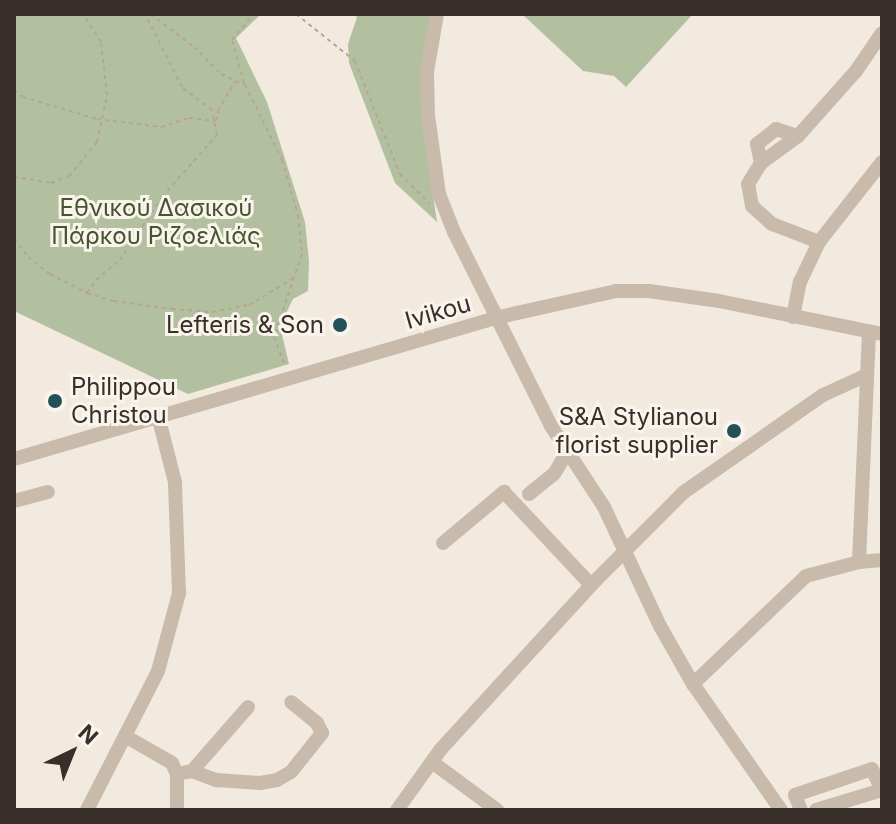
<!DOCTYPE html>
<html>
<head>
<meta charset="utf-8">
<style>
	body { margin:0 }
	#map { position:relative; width:896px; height:824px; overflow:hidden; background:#f2eadf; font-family:Inter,sans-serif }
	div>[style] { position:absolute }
	.green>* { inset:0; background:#b3c0a0 }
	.path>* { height:2px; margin-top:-1px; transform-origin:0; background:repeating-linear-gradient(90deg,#b5a596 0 4px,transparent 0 8px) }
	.minor>* { height:14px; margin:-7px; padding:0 7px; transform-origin:7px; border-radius:7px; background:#c9bbab }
	.dots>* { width:22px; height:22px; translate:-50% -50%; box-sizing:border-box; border:4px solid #f9f4ec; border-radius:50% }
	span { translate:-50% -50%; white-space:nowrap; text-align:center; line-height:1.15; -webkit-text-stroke:6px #f9f4ec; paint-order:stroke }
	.park-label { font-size:24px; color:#45552f }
	.street-label { font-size:24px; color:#382f2a }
	.poi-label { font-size:24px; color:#382f2a }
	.right { translate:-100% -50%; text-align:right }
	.left { translate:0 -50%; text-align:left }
	.frame { position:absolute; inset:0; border:16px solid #382f2a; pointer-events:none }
	.north { position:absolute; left:32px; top:712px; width:80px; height:80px; -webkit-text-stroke:6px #f9f4ec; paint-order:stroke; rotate:43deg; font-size:22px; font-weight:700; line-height:32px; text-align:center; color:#382f2a }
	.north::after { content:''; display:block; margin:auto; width:28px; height:36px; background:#382f2a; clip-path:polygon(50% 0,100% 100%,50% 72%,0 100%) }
</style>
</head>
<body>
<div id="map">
	<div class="green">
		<div style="clip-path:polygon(14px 14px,261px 14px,236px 38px,267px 102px,305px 222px,309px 261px,308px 291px,293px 299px,280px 326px,289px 364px,188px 394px,14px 311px)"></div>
		<div style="clip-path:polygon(354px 14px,432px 14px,424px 134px,437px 222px,395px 183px,349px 63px,348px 44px,357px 17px)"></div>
		<div style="clip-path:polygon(522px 14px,693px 14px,626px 87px,614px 76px,583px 71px)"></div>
	</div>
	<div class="path">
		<div style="left:151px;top:14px;width:54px;rotate:37.5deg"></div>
		<div style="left:194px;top:47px;width:38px;rotate:45deg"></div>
		<div style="left:221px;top:74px;width:26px;rotate:25deg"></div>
		<div style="left:245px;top:85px;width:84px;rotate:63.7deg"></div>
		<div style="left:282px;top:160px;width:57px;rotate:73.8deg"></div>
		<div style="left:298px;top:215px;width:39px;rotate:84deg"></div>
		<div style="left:302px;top:254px;width:88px;rotate:108.6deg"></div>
		<div style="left:274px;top:337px;width:31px;rotate:69deg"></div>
		<div style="left:296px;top:14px;width:75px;rotate:38.5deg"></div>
		<div style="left:355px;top:61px;width:122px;rotate:68.3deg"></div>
		<div style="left:400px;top:174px;width:42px;rotate:45deg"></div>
		<div style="left:244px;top:83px;width:45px;rotate:-105.6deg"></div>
		<div style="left:232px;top:40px;width:34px;rotate:-50deg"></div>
		<div style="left:14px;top:90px;width:11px;rotate:38deg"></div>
		<div style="left:23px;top:97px;width:77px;rotate:16.6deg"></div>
		<div style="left:97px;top:119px;width:64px;rotate:7.1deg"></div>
		<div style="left:161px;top:127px;width:29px;rotate:-18deg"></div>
		<div style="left:189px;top:118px;width:27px;rotate:6deg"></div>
		<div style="left:216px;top:121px;width:10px;rotate:-79deg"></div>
		<div style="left:218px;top:111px;width:34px;rotate:-60deg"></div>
		<div style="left:14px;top:177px;width:37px;rotate:9deg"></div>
		<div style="left:51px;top:183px;width:19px;rotate:-21deg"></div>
		<div style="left:69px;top:176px;width:44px;rotate:-50.5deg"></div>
		<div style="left:97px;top:142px;width:48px;rotate:-78deg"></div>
		<div style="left:107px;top:95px;width:53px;rotate:-96.5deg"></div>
		<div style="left:101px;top:42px;width:33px;rotate:-123deg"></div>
		<div style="left:14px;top:239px;width:23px;rotate:52deg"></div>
		<div style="left:28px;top:257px;width:28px;rotate:38deg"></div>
		<div style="left:50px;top:274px;width:42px;rotate:27.2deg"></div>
		<div style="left:87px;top:293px;width:28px;rotate:17deg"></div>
		<div style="left:114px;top:301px;width:59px;rotate:7.9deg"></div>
		<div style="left:172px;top:309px;width:40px;rotate:4.3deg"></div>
		<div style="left:212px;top:312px;width:38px;rotate:-11deg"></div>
		<div style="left:249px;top:305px;width:56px;rotate:-31.1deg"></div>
		<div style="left:87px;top:293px;width:16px;rotate:-55deg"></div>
		<div style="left:96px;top:280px;width:31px;rotate:-40deg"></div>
		<div style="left:120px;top:260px;width:76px;rotate:-56.3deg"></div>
		<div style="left:162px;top:197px;width:83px;rotate:-48.4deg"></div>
		<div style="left:217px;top:135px;width:25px;rotate:-101deg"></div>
		<div style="left:212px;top:110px;width:38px;rotate:-143deg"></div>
		<div style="left:182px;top:87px;width:82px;rotate:-116.9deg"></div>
	</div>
	<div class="minor">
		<div style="left:437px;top:14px;width:59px;rotate:99.8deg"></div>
		<div style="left:427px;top:72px;width:43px;rotate:88.7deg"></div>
		<div style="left:428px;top:115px;width:80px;rotate:82.1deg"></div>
		<div style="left:439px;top:194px;width:41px;rotate:68.5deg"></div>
		<div style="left:454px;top:232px;width:217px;rotate:63.4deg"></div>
		<div style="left:551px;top:426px;width:97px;rotate:56.8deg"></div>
		<div style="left:604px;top:507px;width:132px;rotate:64.8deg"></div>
		<div style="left:660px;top:626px;width:67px;rotate:60.4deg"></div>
		<div style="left:693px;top:684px;width:154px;rotate:55.1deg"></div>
		<div style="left:761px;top:163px;width:19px;rotate:-102deg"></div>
		<div style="left:757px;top:144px;width:24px;rotate:-38deg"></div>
		<div style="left:776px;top:129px;width:23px;rotate:18deg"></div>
		<div style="left:819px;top:242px;width:50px;rotate:-159deg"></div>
		<div style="left:772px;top:224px;width:27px;rotate:-138deg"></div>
		<div style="left:752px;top:206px;width:22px;rotate:-100deg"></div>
		<div style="left:748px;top:184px;width:25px;rotate:-58deg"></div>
		<div style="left:761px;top:163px;width:46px;rotate:-36.1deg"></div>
		<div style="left:798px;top:136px;width:87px;rotate:-48.3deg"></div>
		<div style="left:856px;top:71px;width:46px;rotate:-55.6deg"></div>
		<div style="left:793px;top:317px;width:36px;rotate:-79deg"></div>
		<div style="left:800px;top:282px;width:44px;rotate:-64.6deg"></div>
		<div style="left:819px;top:242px;width:102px;rotate:-51.8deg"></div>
		<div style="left:14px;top:459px;width:505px;rotate:-16.32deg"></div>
		<div style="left:499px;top:317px;width:120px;rotate:-12.5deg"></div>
		<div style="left:616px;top:291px;width:33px"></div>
		<div style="left:649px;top:291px;width:71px;rotate:8.1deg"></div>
		<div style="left:719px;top:301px;width:166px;rotate:11.4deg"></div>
		<div style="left:529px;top:494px;width:32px;rotate:-39deg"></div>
		<div style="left:554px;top:474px;width:26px;rotate:-59deg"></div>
		<div style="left:14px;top:501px;width:35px;rotate:-15deg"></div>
		<div style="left:443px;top:543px;width:80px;rotate:-39.9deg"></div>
		<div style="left:504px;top:492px;width:127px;rotate:46.9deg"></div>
		<div style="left:859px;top:562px;width:230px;rotate:-87.5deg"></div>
		<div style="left:693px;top:684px;width:156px;rotate:-43.7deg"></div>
		<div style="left:806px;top:576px;width:55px;rotate:-14.8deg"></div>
		<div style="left:859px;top:562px;width:23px;rotate:-5deg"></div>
		<div style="left:125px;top:736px;width:54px;rotate:29.9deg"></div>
		<div style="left:172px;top:763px;width:12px;rotate:66deg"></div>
		<div style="left:177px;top:774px;width:36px;rotate:90deg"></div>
		<div style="left:432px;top:762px;width:81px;rotate:36.4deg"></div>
		<div style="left:192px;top:771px;width:85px;rotate:-48.8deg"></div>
		<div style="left:177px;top:774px;width:15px;rotate:-11deg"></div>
		<div style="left:192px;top:771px;width:26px;rotate:21deg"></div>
		<div style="left:216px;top:780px;width:44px;rotate:3.9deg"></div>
		<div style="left:260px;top:783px;width:17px;rotate:-10deg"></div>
		<div style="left:277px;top:780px;width:16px;rotate:-30deg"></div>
		<div style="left:291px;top:772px;width:50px;rotate:-51.5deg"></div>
		<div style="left:322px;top:733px;width:11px;rotate:-117deg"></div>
		<div style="left:317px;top:723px;width:33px;rotate:-141deg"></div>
		<div style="left:87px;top:810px;width:156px;rotate:-62.9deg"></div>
		<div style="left:158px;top:671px;width:81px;rotate:-74.9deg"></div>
		<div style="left:179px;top:593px;width:111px;rotate:-92.1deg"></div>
		<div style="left:175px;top:482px;width:68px;rotate:-104.4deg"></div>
		<div style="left:397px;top:810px;width:75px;rotate:-54.2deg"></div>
		<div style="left:441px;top:749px;width:229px;rotate:-47.5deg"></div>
		<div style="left:596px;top:580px;width:124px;rotate:-45deg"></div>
		<div style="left:684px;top:492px;width:169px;rotate:-34.9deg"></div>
		<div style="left:823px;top:395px;width:48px;rotate:-24.4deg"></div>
		<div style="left:801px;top:810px;width:16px;rotate:-112deg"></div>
		<div style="left:795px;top:795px;width:81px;rotate:-18.7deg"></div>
		<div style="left:872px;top:769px;width:23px;rotate:65deg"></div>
		<div style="left:816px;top:810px;width:69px;rotate:-16.9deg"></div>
	</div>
	<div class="dots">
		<div style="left:340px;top:325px;background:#225157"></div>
		<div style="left:55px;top:401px;background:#225157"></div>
		<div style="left:734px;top:431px;background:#225157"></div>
	</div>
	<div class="park-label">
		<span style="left:156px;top:222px">Εθνικού Δασικού<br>Πάρκου Ριζοελιάς</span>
	</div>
	<div class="street-label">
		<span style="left:438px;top:312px;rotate:-16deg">Ivikou</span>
	</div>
	<div class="poi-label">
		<span class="right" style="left:324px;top:325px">Lefteris &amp; Son</span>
		<span class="left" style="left:71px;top:401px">Philippou<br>Christou</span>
		<span class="right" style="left:718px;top:431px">S&amp;A Stylianou<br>florist supplier</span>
	</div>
	<div class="frame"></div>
	<div class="north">N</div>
</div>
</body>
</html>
